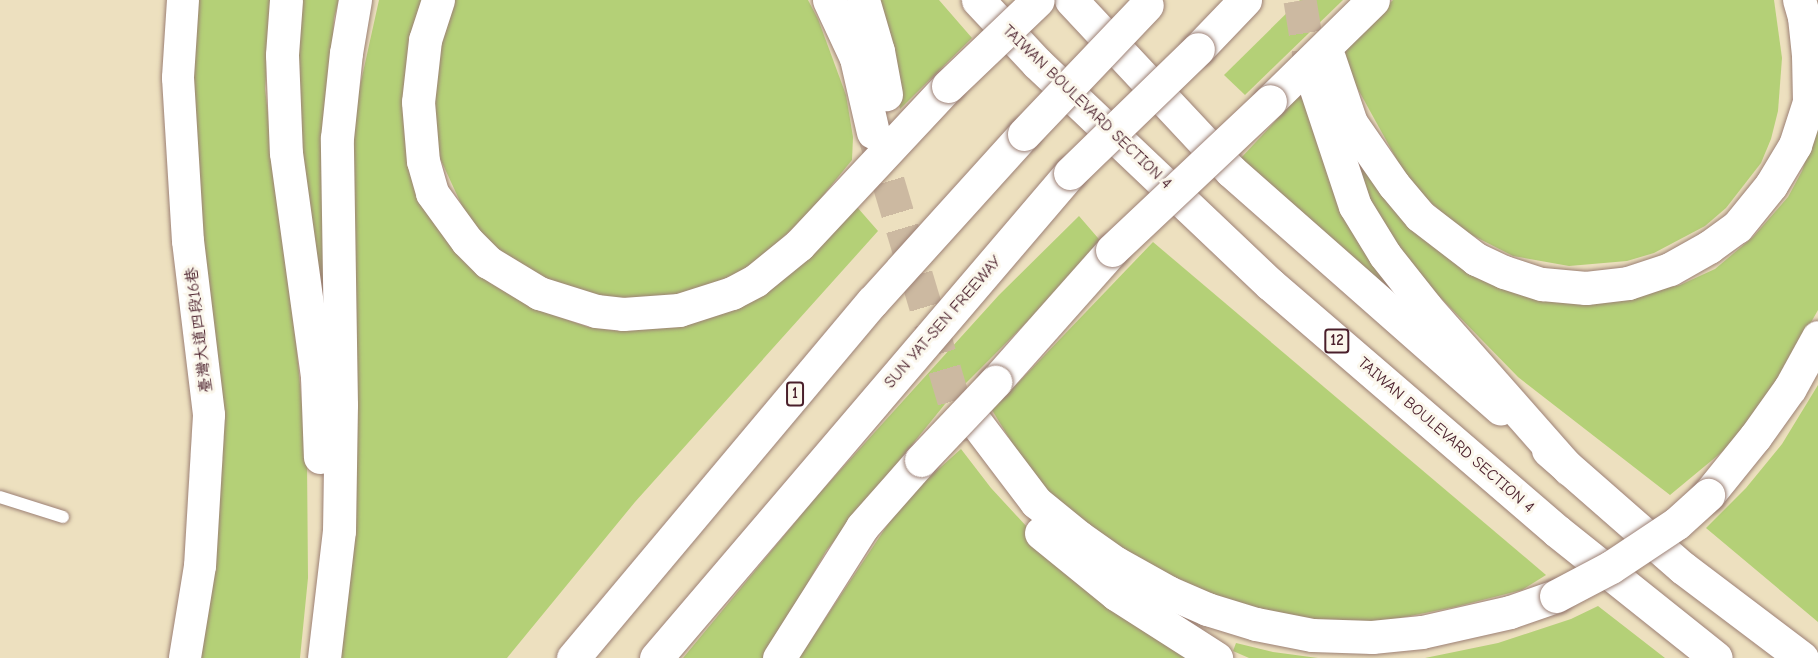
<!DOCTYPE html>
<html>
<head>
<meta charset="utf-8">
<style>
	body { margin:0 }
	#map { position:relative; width:1818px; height:658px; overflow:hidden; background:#ede0bf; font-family:"Comic Neue","LXGW WenKai TC",sans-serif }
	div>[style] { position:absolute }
	.green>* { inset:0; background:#b4d077 }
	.highway-tunnel>* { height:33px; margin-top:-16.5px; transform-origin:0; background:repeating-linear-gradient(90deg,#ccb9a1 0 33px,transparent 0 49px) }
	.roads { filter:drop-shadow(0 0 2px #9c8075) drop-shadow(0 0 2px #9c8075) }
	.lane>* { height:12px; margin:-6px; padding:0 6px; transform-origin:6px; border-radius:6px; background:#fff }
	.secondary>* { height:32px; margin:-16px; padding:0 16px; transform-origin:16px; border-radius:16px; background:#fff }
	.primary>* { height:33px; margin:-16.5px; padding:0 16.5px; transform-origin:16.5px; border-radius:16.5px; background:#fff }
	.highway>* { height:33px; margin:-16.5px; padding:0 16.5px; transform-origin:16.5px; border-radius:16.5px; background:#fff }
	.bridges { filter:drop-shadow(0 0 2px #9c8075) drop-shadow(0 0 2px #9c8075) }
	.highway-bridge>* { height:33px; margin:-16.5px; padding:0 16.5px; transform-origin:16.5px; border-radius:16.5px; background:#fff }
	span { translate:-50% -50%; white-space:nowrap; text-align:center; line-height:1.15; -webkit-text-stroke:6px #fbf7ec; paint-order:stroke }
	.shield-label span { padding:2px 4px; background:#fbf7ec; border:2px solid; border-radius:4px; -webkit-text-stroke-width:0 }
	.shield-label { font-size:15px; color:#4a1f2b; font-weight:700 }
	.street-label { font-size:16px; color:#4a1f2b }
</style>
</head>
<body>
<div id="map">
	<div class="green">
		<div style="clip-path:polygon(198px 0,272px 0,265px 89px,297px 352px,307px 460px,308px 578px,300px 658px,199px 658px,193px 77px)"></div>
		<div style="clip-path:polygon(295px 0,339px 0,334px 18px,330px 91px,331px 303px,316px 304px,291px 85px)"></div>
		<div style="clip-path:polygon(379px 0,427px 0,433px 222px,449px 244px,490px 283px,533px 308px,588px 327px,618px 331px,677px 327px,733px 309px,783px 278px,857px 207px,878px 231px,635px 502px,507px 658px,340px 658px,349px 198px,356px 104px)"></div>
		<div style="clip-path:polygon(455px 0,808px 0,818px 19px,846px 95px,853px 137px,852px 160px,808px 214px,765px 254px,742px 271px,689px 294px,604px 300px,549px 283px,500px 252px,480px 232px,463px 208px,439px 156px,432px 99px,440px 43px)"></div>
		<div style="clip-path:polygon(873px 0,939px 0,972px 38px,900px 109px,887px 41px)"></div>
		<div style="clip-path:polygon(1300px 0,1343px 0,1245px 95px,1224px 75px)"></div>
		<div style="clip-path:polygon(1393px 0,1774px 0,1782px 58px,1778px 111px,1771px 139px,1761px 163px,1726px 208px,1705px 226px,1654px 253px,1627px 261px,1569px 266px,1513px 256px,1462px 230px,1419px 192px,1402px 169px,1338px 53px)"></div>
		<div style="clip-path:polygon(1308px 86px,1392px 283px,1384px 293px,1240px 159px)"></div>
		<div style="clip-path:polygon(1818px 123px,1818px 310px,1786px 367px,1734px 442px,1670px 495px,1518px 377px,1439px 296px,1384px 230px,1352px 168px,1358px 159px,1432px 242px,1635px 295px,1680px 285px,1715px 269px,1753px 237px,1788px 197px,1802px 171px)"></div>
		<div style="clip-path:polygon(1079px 216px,1104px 245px,945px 404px,826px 551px,765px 658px,683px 658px,816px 497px,999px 295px)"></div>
		<div style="clip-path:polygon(1153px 242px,1546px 575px,1522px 590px,1455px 607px,1375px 623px,1313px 619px,1238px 606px,1122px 553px,1038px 485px,992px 410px)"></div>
		<div style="clip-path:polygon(1818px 385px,1818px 622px,1706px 528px,1746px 488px,1782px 444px)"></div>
		<div style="clip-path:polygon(961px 449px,991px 488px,1039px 540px,1198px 658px,799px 658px,904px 500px)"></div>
		<div style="clip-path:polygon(1598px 606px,1665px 658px,1425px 658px,1498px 643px,1571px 619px)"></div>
		<div style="clip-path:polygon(1236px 643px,1273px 652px,1318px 658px,1249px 658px,1233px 651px)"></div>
	</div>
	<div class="highway-tunnel">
		<div style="left:1300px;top:0;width:75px;rotate:80.8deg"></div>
		<div style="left:874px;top:134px;width:320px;rotate:73.3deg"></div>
	</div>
	<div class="roads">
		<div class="lane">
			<div style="left:0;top:497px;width:66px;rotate:17.6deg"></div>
		</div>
		<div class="secondary">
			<div style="left:183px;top:0;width:78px;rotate:93.7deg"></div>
			<div style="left:178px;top:78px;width:163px;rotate:86.5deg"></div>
			<div style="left:188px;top:241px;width:175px;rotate:83.1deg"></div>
			<div style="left:209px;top:415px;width:151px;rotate:93.4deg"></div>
			<div style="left:200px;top:566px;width:93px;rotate:99.3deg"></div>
		</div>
		<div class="primary">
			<div style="left:978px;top:0;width:86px;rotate:46.9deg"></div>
			<div style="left:1037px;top:63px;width:321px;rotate:43.5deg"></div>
			<div style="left:1270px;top:284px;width:379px;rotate:40.7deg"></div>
			<div style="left:1557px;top:531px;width:203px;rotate:38.6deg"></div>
			<div style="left:1071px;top:0;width:234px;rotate:46.9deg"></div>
			<div style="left:1231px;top:171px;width:359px;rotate:41.4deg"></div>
			<div style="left:1548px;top:450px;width:179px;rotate:41.2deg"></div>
			<div style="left:1683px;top:568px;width:149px;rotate:37.1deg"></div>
		</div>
		<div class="highway">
			<div style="left:286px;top:0;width:55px;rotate:94.2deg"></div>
			<div style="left:282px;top:55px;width:98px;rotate:87.7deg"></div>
			<div style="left:286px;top:153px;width:226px;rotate:82.1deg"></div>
			<div style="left:317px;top:377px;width:80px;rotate:87.9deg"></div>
			<div style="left:438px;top:0;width:42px;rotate:108deg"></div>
			<div style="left:425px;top:40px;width:62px;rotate:96.4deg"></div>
			<div style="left:418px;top:102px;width:59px;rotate:85.2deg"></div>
			<div style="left:423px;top:161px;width:33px;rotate:74deg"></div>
			<div style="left:432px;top:193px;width:59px;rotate:53.9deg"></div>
			<div style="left:467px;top:241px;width:30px;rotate:45deg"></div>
			<div style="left:488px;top:262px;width:60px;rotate:31.3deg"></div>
			<div style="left:539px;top:293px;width:60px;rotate:17.5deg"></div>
			<div style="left:596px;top:311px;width:27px;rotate:6deg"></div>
			<div style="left:623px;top:314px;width:56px;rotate:-4.1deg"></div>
			<div style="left:679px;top:310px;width:56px;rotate:-17.8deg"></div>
			<div style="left:732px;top:293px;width:27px;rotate:-28deg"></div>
			<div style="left:756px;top:280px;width:55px;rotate:-39.1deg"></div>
			<div style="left:799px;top:245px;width:218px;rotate:-46.9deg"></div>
			<div style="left:829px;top:0;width:64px;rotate:65deg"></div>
			<div style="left:856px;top:58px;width:76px;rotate:77.1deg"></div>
			<div style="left:863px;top:0;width:53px;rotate:73.6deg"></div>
			<div style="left:878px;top:51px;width:44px;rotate:79.5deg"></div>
			<div style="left:1198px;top:49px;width:68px;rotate:-46.2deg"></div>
			<div style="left:1329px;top:58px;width:69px;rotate:71.3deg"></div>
			<div style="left:1351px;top:123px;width:75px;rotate:55.3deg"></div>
			<div style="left:1394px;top:185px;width:40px;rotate:50deg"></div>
			<div style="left:1420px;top:216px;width:71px;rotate:37.5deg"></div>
			<div style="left:1476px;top:259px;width:31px;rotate:25deg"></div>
			<div style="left:1504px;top:272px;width:40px;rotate:18deg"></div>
			<div style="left:1542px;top:284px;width:44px;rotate:5.2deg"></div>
			<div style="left:1586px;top:288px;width:42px;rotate:-6.8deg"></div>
			<div style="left:1628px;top:283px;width:44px;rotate:-18.4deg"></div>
			<div style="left:1670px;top:269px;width:45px;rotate:-29.4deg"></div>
			<div style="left:1709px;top:247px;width:34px;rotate:-36deg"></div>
			<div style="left:1737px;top:227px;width:54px;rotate:-51deg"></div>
			<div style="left:1771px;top:185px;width:47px;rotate:-59deg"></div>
			<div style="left:1795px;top:145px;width:45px;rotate:-72deg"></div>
			<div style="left:1809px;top:102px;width:47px;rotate:-91.2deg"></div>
			<div style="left:1808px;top:55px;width:38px;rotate:-96deg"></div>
			<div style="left:1804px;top:17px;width:18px;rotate:-106deg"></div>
			<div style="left:1316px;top:89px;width:123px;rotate:71.6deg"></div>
			<div style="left:1355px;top:206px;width:57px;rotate:58.5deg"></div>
			<div style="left:1385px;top:255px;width:66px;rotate:51.7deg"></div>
			<div style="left:1426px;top:307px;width:216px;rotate:48.6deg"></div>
			<div style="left:1270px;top:101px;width:144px;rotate:-44.4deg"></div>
			<div style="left:995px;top:382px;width:176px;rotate:-48.4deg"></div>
			<div style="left:977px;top:424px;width:98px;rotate:52.9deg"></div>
			<div style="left:1036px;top:502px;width:55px;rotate:39.1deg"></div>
			<div style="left:1079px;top:537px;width:45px;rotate:35.1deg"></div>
			<div style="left:1116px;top:563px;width:60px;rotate:29.1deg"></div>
			<div style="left:1168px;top:592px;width:43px;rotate:23.6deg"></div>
			<div style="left:1207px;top:609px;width:51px;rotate:17deg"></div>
			<div style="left:1256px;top:624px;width:57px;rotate:11.1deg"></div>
			<div style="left:1312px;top:635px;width:60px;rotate:1.9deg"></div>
			<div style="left:1372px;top:637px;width:50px;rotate:-5.7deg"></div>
			<div style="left:1422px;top:632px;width:90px;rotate:-12.8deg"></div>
			<div style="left:1510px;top:612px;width:49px;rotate:-19.2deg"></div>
			<div style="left:1708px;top:495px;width:75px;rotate:-51deg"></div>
			<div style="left:1755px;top:437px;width:60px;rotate:-54.5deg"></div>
			<div style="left:1790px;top:388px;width:58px;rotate:-61.2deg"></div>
			<div style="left:1041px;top:533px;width:97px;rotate:39.1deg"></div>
			<div style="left:1116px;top:594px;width:119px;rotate:32.6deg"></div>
			<div style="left:324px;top:658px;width:128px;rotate:-83.3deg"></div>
			<div style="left:339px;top:531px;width:126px;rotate:-89.1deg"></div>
			<div style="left:341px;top:405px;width:267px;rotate:-90.9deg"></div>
			<div style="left:337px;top:138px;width:85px;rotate:-84deg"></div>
			<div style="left:346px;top:53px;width:54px;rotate:-80.4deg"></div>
			<div style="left:573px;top:658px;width:465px;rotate:-50deg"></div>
			<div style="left:872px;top:302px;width:227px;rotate:-47.9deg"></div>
			<div style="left:656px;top:658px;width:638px;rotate:-49.52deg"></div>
			<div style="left:779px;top:658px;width:155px;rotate:-57.6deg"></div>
			<div style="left:862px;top:527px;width:89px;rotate:-48.6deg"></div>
		</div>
	</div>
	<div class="bridges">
		<div class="highway-bridge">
			<div style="left:948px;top:86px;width:124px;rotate:-43.7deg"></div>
			<div style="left:1024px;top:134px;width:178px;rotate:-46.4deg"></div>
			<div style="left:1070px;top:173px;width:178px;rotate:-44.1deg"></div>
			<div style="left:1112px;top:250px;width:217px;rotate:-43.3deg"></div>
			<div style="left:921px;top:460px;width:108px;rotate:-46.5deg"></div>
			<div style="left:1556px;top:596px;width:62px;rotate:-27.8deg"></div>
			<div style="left:1611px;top:567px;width:79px;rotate:-33.7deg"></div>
			<div style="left:1677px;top:523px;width:42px;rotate:-42.1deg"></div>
		</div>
	</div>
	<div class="shield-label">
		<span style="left:1337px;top:341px">12</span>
		<span style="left:795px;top:394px">1</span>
	</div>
	<div class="street-label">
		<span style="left:1087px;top:107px;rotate:44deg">TAIWAN BOULEVARD SECTION 4</span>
		<span style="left:943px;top:322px;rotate:-49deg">SUN YAT-SEN FREEWAY</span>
		<span style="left:199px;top:330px;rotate:-97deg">臺灣大道四段16巷</span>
		<span style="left:1446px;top:435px;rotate:41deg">TAIWAN BOULEVARD SECTION 4</span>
	</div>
</div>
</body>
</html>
